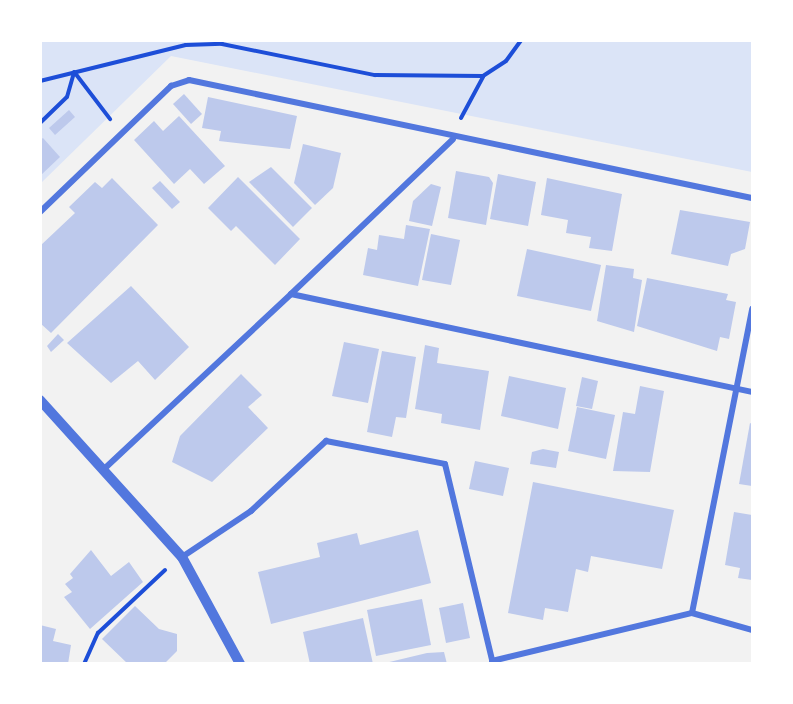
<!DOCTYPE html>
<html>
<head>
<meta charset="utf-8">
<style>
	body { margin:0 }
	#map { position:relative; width:793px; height:704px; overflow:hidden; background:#f2f2f2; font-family:Roboto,sans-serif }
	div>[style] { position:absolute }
	.green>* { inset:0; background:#dbe4f7 }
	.building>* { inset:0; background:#bdc9ec }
	.path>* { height:4px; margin:-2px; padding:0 2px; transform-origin:2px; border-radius:2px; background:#1d4ed8 }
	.minor>* { height:6px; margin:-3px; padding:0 3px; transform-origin:3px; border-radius:3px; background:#5277de }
	.tertiary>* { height:10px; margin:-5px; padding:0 5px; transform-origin:5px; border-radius:5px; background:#5277de }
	span { translate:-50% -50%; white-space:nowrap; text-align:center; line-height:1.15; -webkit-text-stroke:4.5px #fff; paint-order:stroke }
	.frame { position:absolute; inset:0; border:42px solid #fff; pointer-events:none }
</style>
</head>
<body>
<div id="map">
	<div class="green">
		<div style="clip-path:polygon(41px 41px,752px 41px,752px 172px,171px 56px,41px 183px)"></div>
	</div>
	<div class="building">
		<div style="clip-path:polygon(184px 94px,202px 114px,191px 124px,173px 104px)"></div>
		<div style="clip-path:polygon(208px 97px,297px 116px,290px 149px,219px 141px,221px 131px,202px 128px)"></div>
		<div style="clip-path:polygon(69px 110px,75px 117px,55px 135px,49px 128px)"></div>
		<div style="clip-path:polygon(179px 116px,225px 166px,204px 184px,190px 169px,174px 184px,134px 140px,154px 121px,163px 131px)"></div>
		<div style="clip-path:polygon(43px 138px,60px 157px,40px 176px,40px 140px)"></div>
		<div style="clip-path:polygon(303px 144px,341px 153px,333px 188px,315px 205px,294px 183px)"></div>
		<div style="clip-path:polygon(271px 167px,312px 208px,293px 227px,249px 182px)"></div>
		<div style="clip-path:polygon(456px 171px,489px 177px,493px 183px,486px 225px,448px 218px)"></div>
		<div style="clip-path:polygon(498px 174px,536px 182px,528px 226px,490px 219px)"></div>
		<div style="clip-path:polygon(238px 177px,300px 239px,275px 265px,236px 226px,231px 231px,208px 208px)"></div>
		<div style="clip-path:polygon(112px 178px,158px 225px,51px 333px,40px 323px,40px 246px,75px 213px,69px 207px,95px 182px,102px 188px)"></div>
		<div style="clip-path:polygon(547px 178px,622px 194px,612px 251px,589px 248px,591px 237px,566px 233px,568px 220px,541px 215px)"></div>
		<div style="clip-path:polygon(160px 181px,180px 202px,172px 209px,152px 188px)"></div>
		<div style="clip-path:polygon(431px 184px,441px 187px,432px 226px,409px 221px,413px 201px)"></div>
		<div style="clip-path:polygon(680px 210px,750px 222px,745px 249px,731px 254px,728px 266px,671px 254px)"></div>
		<div style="clip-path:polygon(406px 225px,430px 229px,418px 286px,363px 275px,368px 248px,377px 250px,379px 235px,404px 239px)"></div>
		<div style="clip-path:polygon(431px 234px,460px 240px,451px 285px,422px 280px)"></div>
		<div style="clip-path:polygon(527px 249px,601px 265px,591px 311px,517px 296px)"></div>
		<div style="clip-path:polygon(606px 265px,634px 269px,633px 278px,642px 280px,634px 332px,597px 321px)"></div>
		<div style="clip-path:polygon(647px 278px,728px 294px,726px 300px,736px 302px,729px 339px,720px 337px,717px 351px,637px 326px)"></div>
		<div style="clip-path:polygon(131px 286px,189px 347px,155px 380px,138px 361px,111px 383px,67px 343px)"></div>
		<div style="clip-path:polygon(58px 334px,64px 340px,51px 352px,47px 346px)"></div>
		<div style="clip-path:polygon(344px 342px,379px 349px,368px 403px,332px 396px)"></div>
		<div style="clip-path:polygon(425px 345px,439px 348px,437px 363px,489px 371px,480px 430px,441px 423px,442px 414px,415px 409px)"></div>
		<div style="clip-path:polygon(382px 351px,416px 357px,406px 418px,396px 417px,392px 437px,367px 432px)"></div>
		<div style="clip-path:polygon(241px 374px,262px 395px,248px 407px,268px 428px,212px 482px,172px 462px,180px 436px)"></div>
		<div style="clip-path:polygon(509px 376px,566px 388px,558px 429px,501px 416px)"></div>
		<div style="clip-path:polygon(582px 377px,598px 381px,592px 409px,576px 406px)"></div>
		<div style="clip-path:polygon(640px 386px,664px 391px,650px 472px,613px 471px,623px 412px,635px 414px)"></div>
		<div style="clip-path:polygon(577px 407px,615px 415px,606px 459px,568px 451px)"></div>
		<div style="clip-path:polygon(750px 423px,752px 424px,752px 486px,739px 484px)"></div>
		<div style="clip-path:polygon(543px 449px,559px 452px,556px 468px,530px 464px,532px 452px)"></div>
		<div style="clip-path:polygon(475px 461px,509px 468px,503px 496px,469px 489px)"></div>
		<div style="clip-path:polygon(533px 482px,674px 510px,662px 569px,591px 556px,588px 572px,576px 569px,568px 612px,545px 608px,543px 620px,508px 613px)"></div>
		<div style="clip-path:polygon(734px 512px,752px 515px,752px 580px,738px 578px,740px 568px,725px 565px)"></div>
		<div style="clip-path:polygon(418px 530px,431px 583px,271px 624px,258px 572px,320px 557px,317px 543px,357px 533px,360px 545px)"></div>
		<div style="clip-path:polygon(91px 550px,111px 576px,129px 562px,143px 582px,90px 629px,64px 597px,72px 592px,65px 584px,73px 578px,70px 574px)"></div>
		<div style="clip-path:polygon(422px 599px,431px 645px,376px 656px,367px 610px)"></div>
		<div style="clip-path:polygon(463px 603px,470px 638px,446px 643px,439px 608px)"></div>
		<div style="clip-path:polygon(135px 606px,159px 629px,177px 634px,177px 651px,164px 664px,128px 664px,102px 639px)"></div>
		<div style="clip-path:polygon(363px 618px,373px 664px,310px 664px,303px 632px)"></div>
		<div style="clip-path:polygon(40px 625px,56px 629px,53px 641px,71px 645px,68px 664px,40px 664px)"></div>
		<div style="clip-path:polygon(444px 652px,447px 664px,381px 664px,427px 653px)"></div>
	</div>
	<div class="path">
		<div style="left:75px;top:73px;width:58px;rotate:52.7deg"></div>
		<div style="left:40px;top:81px;width:150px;rotate:-13.9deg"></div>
		<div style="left:186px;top:45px;width:36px;rotate:-2deg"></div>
		<div style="left:222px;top:44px;width:156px;rotate:11.5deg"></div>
		<div style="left:375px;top:75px;width:108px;rotate:0.5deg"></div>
		<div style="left:483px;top:76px;width:27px;rotate:-33deg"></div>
		<div style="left:506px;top:61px;width:26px;rotate:-54deg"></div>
		<div style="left:461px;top:118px;width:47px;rotate:-61.8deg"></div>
		<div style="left:40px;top:123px;width:37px;rotate:-44deg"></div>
		<div style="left:67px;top:97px;width:26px;rotate:-74deg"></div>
		<div style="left:84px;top:664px;width:34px;rotate:-66deg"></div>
		<div style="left:98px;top:633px;width:92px;rotate:-43.2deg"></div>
	</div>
	<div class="minor">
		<div style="left:40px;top:212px;width:182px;rotate:-43.9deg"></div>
		<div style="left:171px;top:86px;width:19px;rotate:-18deg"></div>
		<div style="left:189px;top:80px;width:575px;rotate:11.84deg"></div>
		<div style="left:291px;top:294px;width:224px;rotate:-43.7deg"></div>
		<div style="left:103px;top:470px;width:258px;rotate:-43.1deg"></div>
		<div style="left:291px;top:294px;width:471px;rotate:12deg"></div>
		<div style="left:182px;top:557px;width:83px;rotate:-33.7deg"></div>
		<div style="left:251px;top:511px;width:103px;rotate:-43deg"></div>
		<div style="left:326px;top:441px;width:121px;rotate:10.9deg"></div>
		<div style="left:445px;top:464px;width:206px;rotate:76.5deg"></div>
		<div style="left:692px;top:613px;width:310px;rotate:-78.8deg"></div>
		<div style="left:492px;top:661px;width:206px;rotate:-13.5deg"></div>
		<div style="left:692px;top:613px;width:62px;rotate:15.8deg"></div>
	</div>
	<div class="tertiary">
		<div style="left:40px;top:400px;width:212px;rotate:47.9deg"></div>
		<div style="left:182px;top:557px;width:122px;rotate:61.5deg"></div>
	</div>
	<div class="frame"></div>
</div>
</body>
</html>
